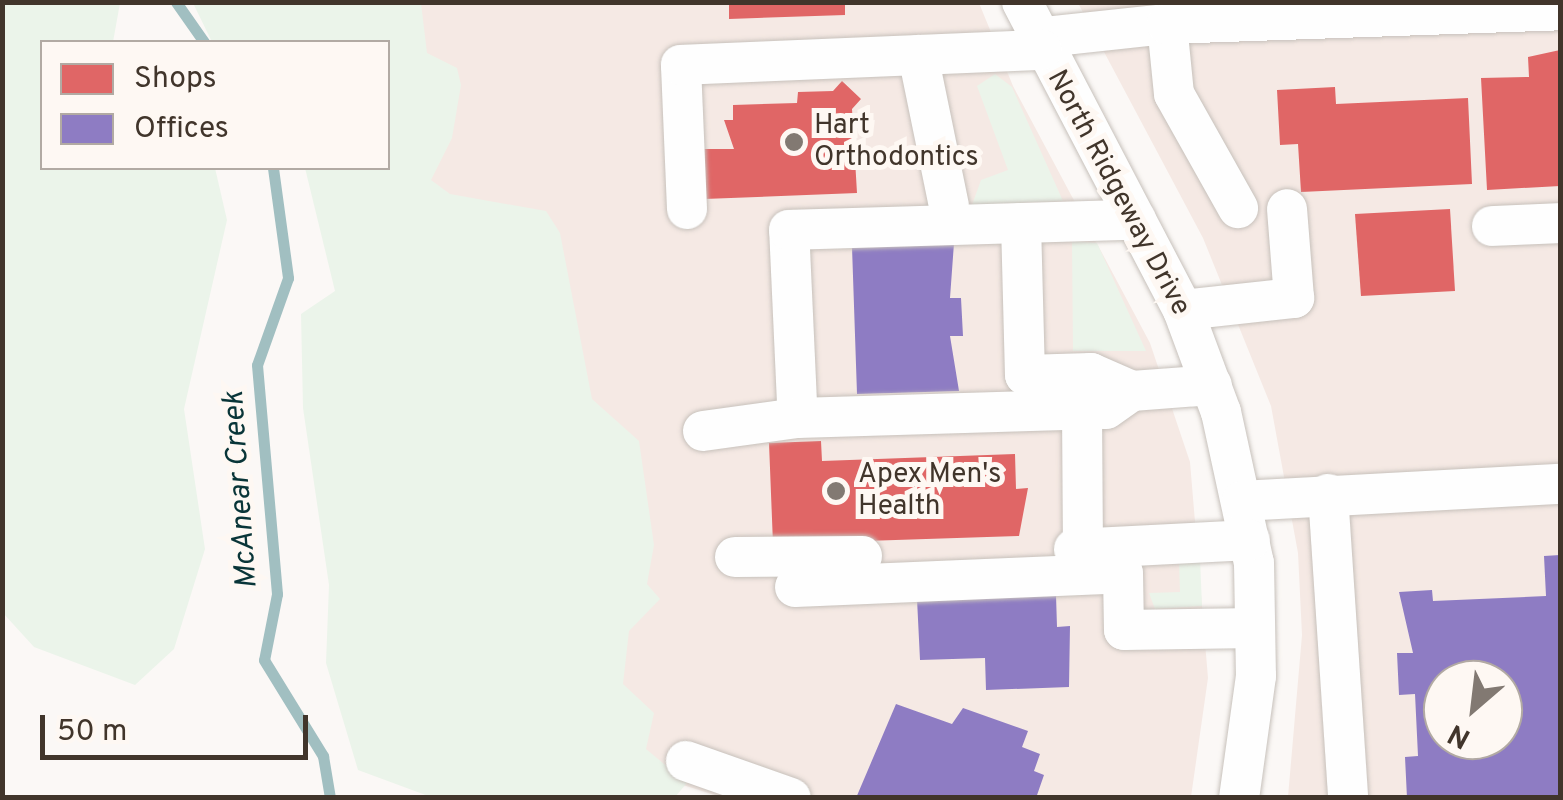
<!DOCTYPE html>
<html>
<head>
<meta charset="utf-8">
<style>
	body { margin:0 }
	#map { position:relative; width:1563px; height:800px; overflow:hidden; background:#fbf8f6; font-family:Overpass,sans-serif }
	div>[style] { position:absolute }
	.commercial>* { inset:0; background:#f5e9e4 }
	.green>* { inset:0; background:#ebf4ea }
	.shops>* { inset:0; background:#e06666 }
	.offices>* { inset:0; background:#8e7cc3 }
	.stream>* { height:11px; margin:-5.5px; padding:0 5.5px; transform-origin:5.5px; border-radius:5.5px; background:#a1bfc1 }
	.roads { filter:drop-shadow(0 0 2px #c7c1bb) drop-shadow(0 0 2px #c7c1bb) }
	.minor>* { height:40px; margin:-20px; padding:0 20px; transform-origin:20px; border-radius:20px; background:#fefefe }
	.dots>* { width:28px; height:28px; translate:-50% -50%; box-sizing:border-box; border:5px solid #fef8f3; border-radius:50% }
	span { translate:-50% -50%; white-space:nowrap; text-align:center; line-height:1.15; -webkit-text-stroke:10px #fef8f3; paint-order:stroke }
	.poi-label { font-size:28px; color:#41352b }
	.left { translate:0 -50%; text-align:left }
	.street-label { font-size:28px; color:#41352b }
	.water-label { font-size:30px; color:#093538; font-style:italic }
	.frame { position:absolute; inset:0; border:5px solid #41352b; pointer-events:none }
	.legend { position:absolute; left:40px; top:40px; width:350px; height:130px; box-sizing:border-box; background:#fef8f3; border:2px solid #b2aaa3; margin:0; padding:12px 18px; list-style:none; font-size:30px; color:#41352b }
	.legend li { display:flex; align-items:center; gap:20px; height:50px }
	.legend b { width:50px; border:2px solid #b2aaa3 }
	.north { position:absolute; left:1423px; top:660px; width:100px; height:100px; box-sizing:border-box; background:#fef8f3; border:2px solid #b2aaa3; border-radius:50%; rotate:208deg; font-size:28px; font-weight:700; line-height:40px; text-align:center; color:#41352b }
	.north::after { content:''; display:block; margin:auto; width:35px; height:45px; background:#827972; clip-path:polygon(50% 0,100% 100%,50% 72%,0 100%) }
	.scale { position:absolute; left:40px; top:715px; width:268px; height:45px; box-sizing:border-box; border:5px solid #41352b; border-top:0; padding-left:12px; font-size:30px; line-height:35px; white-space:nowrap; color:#41352b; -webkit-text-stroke:8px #fef8f3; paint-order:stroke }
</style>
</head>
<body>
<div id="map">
	<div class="commercial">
		<div style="clip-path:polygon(348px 3px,979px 3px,1013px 86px,1150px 343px,1190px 462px,1208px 678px,1191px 797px,721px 797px,613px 763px,415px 187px,388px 42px)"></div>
		<div style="clip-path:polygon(evenodd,1078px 3px,1560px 3px,1560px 797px,1288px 797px,1302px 635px,1298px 553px,1271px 406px,1203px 238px,1078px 3px,1443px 680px,1503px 680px,1503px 740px,1443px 740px,1443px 680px)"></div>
	</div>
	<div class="green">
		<div style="clip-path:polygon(3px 2px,120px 3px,113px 42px,42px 42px,42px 168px,215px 168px,227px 220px,184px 409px,205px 549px,174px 649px,135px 685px,34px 647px,3px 613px)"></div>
		<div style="clip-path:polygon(193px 3px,421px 3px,427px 53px,457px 68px,461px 85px,452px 138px,431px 180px,450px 194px,546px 211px,560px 233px,592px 399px,639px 441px,654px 545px,647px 584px,660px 599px,629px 631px,623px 684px,654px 713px,646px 749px,687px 783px,675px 797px,431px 797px,358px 770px,326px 663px,329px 585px,303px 408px,301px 314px,335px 291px,305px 168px,388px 168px,388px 42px,212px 42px)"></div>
		<div style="clip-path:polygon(995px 74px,1012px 87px,1063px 201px,972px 205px,981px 180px,1008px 170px,977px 86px)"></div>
		<div style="clip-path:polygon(1072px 241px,1097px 243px,1146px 351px,1073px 351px)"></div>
		<div style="clip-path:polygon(1200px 558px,1202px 606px,1155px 609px,1149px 593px,1180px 592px,1179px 563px)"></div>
	</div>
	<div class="shops">
		<div style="clip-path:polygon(729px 2px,845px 2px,845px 15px,729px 19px)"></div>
		<div style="clip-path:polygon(1560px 50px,1560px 186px,1487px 190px,1481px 78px,1529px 77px,1528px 57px)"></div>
		<div style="clip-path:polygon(842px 81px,861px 99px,852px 109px,857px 193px,704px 199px,702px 149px,734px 149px,724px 120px,733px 120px,733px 105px,797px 103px,798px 92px,833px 91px)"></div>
		<div style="clip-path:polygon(1335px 87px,1336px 104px,1468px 98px,1472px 184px,1301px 192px,1298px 144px,1280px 145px,1277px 90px)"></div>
		<div style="clip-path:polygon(1450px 209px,1455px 291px,1361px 296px,1355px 214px)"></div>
		<div style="clip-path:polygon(821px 441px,822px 461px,1015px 454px,1016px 489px,1028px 488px,1019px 536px,773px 544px,769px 443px)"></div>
	</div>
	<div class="offices">
		<div style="clip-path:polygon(954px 243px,950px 298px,961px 298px,963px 336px,950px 336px,959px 391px,857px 394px,852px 247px)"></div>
		<div style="clip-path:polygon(evenodd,1560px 555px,1560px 798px,1407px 798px,1405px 757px,1418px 756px,1415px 694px,1399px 695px,1397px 653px,1413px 653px,1399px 592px,1432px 590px,1433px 601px,1546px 596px,1544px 556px,1560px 555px,1443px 680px,1503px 680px,1503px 740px,1443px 740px,1443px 680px)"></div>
		<div style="clip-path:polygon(1056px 595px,1057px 627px,1070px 626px,1069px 687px,986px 690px,985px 658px,920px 660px,917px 599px)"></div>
		<div style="clip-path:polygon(896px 704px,952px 724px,963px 708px,1028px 731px,1022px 747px,1040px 754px,1034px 771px,1044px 775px,1036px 798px,856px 798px)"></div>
	</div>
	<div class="stream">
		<div style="left:176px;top:2px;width:49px;rotate:55deg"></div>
		<div style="left:273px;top:168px;width:111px;rotate:82.2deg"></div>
		<div style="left:288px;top:278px;width:92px;rotate:109.6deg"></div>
		<div style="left:257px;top:365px;width:230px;rotate:85deg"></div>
		<div style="left:277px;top:594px;width:67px;rotate:101.1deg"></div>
		<div style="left:264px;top:660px;width:113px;rotate:58.4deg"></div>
		<div style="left:323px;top:756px;width:43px;rotate:80.5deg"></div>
	</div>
	<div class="roads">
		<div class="minor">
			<div style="left:1022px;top:2px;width:348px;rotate:62.4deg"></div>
			<div style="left:1183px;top:310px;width:109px;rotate:69.6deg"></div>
			<div style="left:1221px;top:412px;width:155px;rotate:77.7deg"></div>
			<div style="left:1254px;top:563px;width:113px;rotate:89deg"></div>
			<div style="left:1256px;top:676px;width:123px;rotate:97.9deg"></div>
			<div style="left:1167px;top:24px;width:70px;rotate:84.3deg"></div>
			<div style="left:1174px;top:94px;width:131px;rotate:60.7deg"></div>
			<div style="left:1036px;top:38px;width:132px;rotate:-6.1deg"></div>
			<div style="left:1167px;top:24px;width:393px;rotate:-2deg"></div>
			<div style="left:918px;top:55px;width:154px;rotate:78.4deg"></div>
			<div style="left:687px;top:209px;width:144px;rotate:-92.4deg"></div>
			<div style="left:681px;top:65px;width:361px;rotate:-2.4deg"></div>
			<div style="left:1021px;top:223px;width:152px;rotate:88.5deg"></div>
			<div style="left:1025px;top:375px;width:66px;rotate:-1.7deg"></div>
			<div style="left:1091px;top:373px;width:45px;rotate:23.7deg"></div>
			<div style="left:1492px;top:226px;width:68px;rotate:-2.5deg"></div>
			<div style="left:1183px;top:310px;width:112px;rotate:-6.2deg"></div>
			<div style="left:1294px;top:298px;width:89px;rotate:-94.5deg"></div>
			<div style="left:797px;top:403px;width:173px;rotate:-92.6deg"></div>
			<div style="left:789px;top:230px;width:347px;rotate:-1.7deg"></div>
			<div style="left:1082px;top:409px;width:140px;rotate:89.6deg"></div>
			<div style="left:703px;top:431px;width:95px;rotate:-7.9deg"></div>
			<div style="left:797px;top:418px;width:309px;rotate:-1.7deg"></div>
			<div style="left:1106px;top:409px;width:32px;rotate:-35deg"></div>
			<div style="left:1132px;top:391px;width:80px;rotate:-4.3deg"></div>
			<div style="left:1328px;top:494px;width:305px;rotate:86.2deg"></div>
			<div style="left:1242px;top:501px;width:318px;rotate:-3.1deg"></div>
			<div style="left:1074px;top:549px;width:176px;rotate:-2.9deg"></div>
			<div style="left:735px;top:557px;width:127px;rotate:-0.5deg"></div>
			<div style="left:795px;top:587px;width:328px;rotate:-2.4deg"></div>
			<div style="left:1123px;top:573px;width:57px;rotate:89deg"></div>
			<div style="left:1124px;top:630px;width:131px;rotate:-0.9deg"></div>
			<div style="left:686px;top:761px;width:111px;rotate:19.4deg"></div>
		</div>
	</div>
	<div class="dots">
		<div style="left:794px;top:142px;background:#827972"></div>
		<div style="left:836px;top:491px;background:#827972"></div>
	</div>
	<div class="poi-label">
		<span class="left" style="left:814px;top:142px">Hart<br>Orthodontics</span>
		<span class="left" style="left:858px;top:491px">Apex Men's<br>Health</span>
	</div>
	<div class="street-label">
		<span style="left:1118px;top:193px;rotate:62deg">North Ridgeway Drive</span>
	</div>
	<div class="water-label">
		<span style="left:242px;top:490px;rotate:-94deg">McAnear Creek</span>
	</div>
	<div class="frame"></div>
	<ul class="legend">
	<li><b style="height:28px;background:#e06666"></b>Shops</li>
	<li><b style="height:28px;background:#8e7cc3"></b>Offices</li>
	</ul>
	<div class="north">N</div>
	<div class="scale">50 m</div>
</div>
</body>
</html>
